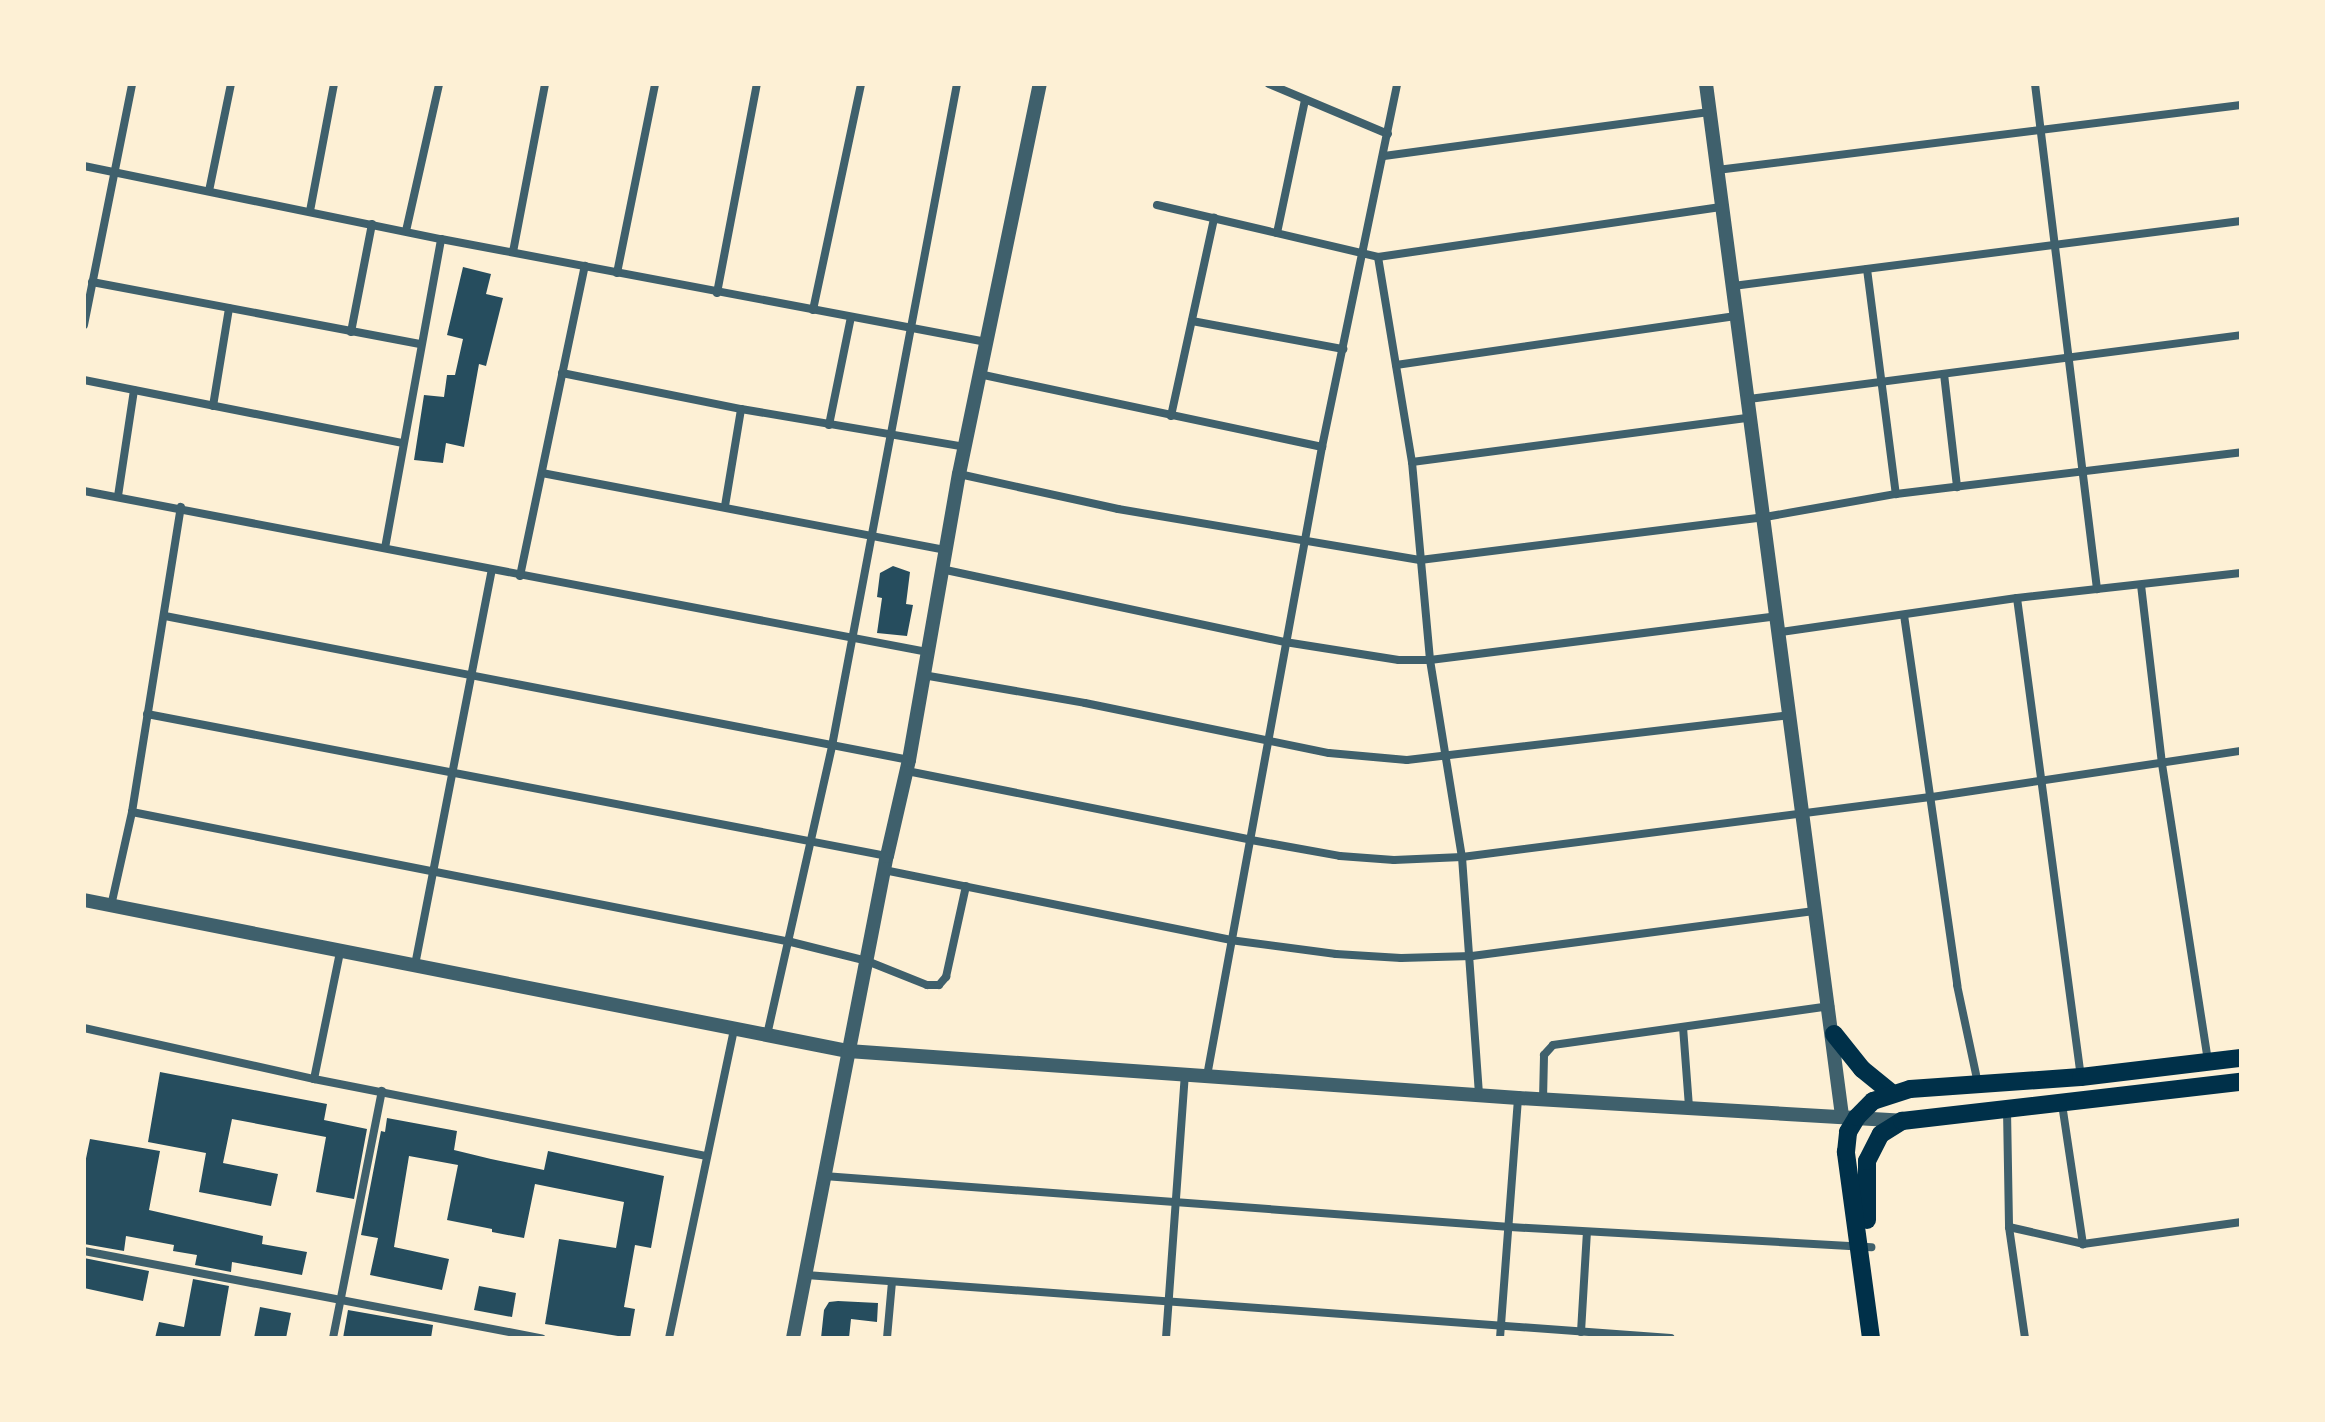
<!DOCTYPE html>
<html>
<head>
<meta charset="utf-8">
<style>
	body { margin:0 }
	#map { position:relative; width:2325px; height:1422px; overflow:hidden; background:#fdf0d5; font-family:Overpass,sans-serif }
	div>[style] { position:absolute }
	.building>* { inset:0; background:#264d5e }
	.minor>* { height:8px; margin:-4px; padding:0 4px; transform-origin:4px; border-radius:4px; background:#3f606c }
	.tertiary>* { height:14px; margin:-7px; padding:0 7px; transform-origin:7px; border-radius:7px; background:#3f606c }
	.primary>* { height:18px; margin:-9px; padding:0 9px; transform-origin:9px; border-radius:9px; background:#003049 }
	span { translate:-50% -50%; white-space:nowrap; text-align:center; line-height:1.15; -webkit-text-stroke:8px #fdf0d5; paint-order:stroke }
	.frame { position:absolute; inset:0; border:86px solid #fdf0d5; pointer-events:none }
</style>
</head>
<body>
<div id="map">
	<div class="building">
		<div style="clip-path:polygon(463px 267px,491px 274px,486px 294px,503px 298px,486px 366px,479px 364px,464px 447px,446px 443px,443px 463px,414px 460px,424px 395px,444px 397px,447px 375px,455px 375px,463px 339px,447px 335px)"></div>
		<div style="clip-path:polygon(893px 566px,910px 572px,906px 604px,913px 605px,907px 636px,877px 633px,882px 598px,877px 597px,880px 573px)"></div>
		<div style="clip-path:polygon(160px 1072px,327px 1104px,324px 1120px,367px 1129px,354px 1199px,316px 1192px,326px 1137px,232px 1119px,223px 1163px,278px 1174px,271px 1206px,199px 1192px,206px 1153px,148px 1142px)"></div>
		<div style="clip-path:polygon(387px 1118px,457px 1131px,454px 1150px,491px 1159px,544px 1170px,548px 1151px,664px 1176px,651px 1248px,635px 1245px,624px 1307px,635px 1309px,630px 1338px,545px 1324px,559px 1239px,616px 1248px,624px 1202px,535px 1184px,524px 1238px,492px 1232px,492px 1229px,447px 1220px,458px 1165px,409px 1156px,394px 1247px,449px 1259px,442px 1290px,370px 1275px,378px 1238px,361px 1235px,381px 1131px,385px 1132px)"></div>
		<div style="clip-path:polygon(90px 1139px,160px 1151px,149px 1210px,263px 1236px,262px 1244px,307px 1252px,302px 1275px,232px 1262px,231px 1272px,195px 1265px,197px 1255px,173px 1251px,174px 1245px,126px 1236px,124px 1251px,84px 1244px,84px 1168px)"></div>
		<div style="clip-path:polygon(84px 1258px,149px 1271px,143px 1301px,84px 1288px)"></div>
		<div style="clip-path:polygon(193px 1279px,229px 1286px,220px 1338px,155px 1338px,159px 1322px,184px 1327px)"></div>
		<div style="clip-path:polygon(479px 1286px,516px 1293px,512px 1317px,474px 1310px)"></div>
		<div style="clip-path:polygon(838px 1301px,878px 1303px,877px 1322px,851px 1319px,849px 1338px,821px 1338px,824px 1310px,829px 1302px)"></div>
		<div style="clip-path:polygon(260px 1307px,291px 1313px,286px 1338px,254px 1338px)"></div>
		<div style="clip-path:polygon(348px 1310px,433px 1325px,431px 1338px,343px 1338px)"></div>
	</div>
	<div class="minor">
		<div style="left:1269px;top:84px;width:129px;rotate:22.8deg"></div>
		<div style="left:2035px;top:84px;width:509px;rotate:83deg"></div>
		<div style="left:1384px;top:156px;width:328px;rotate:-7.7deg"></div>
		<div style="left:84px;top:166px;width:364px;rotate:11.6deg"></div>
		<div style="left:441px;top:239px;width:555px;rotate:10.7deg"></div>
		<div style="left:1717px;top:170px;width:528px;rotate:-7.07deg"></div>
		<div style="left:209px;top:191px;width:109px;rotate:-78.4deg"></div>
		<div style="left:1157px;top:205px;width:227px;rotate:13.2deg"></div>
		<div style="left:1378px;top:257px;width:208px;rotate:80.6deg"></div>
		<div style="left:1412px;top:462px;width:199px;rotate:84.8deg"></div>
		<div style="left:1430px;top:660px;width:200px;rotate:80.8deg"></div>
		<div style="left:1462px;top:857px;width:238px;rotate:85.9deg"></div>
		<div style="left:310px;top:211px;width:129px;rotate:-79.3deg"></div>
		<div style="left:406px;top:231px;width:151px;rotate:-77.3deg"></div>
		<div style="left:1277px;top:233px;width:136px;rotate:-78.1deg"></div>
		<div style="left:513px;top:252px;width:171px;rotate:-79.2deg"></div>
		<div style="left:1378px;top:257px;width:348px;rotate:-8.3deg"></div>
		<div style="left:1867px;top:269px;width:227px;rotate:82.7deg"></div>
		<div style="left:617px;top:273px;width:193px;rotate:-78.6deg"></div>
		<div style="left:92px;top:282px;width:335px;rotate:10.7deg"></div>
		<div style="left:1733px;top:286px;width:512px;rotate:-7.29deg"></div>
		<div style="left:717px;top:293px;width:213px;rotate:-79.2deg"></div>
		<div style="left:813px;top:310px;width:231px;rotate:-78deg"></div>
		<div style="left:1192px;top:321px;width:154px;rotate:10.5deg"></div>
		<div style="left:84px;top:325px;width:246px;rotate:-78.7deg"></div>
		<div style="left:351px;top:332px;width:110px;rotate:-79deg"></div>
		<div style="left:1396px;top:365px;width:345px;rotate:-8.2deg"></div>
		<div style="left:562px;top:373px;width:183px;rotate:11.4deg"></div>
		<div style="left:741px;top:409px;width:227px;rotate:9.6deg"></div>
		<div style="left:979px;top:374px;width:351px;rotate:12deg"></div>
		<div style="left:1944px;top:374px;width:114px;rotate:83.4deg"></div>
		<div style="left:84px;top:380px;width:324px;rotate:11.2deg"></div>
		<div style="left:1749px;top:399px;width:496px;rotate:-7.4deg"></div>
		<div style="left:213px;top:406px;width:99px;rotate:-80.7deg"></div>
		<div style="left:1171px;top:416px;width:203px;rotate:-77.7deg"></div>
		<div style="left:829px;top:425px;width:110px;rotate:-78.5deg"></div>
		<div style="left:1412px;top:462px;width:343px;rotate:-7.5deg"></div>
		<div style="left:542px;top:473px;width:410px;rotate:10.8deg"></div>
		<div style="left:959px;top:474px;width:163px;rotate:12.4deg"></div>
		<div style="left:1118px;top:509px;width:306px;rotate:9.6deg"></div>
		<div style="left:1420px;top:560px;width:348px;rotate:-7.1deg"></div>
		<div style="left:1765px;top:517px;width:133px;rotate:-10deg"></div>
		<div style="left:1896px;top:494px;width:348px;rotate:-6.9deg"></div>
		<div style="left:84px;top:491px;width:858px;rotate:10.81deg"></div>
		<div style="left:118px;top:496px;width:107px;rotate:-81.4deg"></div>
		<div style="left:725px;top:506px;width:98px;rotate:-80.6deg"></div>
		<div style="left:385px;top:548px;width:314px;rotate:-79.7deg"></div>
		<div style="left:941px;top:569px;width:352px;rotate:12deg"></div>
		<div style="left:1285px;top:642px;width:115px;rotate:9deg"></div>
		<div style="left:1399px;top:660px;width:31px"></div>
		<div style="left:1430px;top:660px;width:351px;rotate:-7.2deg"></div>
		<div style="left:520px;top:576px;width:317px;rotate:-78.2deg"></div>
		<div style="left:2141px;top:585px;width:180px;rotate:83.3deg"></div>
		<div style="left:2162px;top:764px;width:302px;rotate:81.2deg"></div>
		<div style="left:2017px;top:598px;width:482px;rotate:82.4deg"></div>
		<div style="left:1904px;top:615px;width:374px;rotate:81.8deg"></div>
		<div style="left:1957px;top:985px;width:101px;rotate:78deg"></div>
		<div style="left:165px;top:616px;width:758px;rotate:10.95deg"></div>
		<div style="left:1781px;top:632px;width:238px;rotate:-8.2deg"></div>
		<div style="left:2017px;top:598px;width:225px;rotate:-6.4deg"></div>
		<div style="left:923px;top:675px;width:164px;rotate:9.8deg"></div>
		<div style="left:1085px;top:703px;width:249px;rotate:11.6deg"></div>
		<div style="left:1329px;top:753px;width:78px;rotate:5.1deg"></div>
		<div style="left:1407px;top:760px;width:386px;rotate:-6.7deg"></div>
		<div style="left:147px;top:714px;width:754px;rotate:10.86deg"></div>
		<div style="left:907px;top:771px;width:351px;rotate:11.3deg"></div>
		<div style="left:1251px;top:840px;width:90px;rotate:10.2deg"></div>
		<div style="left:1340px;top:856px;width:54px;rotate:4.2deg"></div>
		<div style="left:1394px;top:860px;width:68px;rotate:-2.5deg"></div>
		<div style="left:1462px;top:857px;width:474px;rotate:-7.3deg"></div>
		<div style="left:1932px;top:797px;width:312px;rotate:-8.5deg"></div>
		<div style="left:132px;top:812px;width:672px;rotate:11.16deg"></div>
		<div style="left:791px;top:942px;width:78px;rotate:14deg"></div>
		<div style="left:867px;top:961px;width:65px;rotate:21.8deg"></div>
		<div style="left:927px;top:985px;width:12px"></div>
		<div style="left:939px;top:985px;width:11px;rotate:-49deg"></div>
		<div style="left:946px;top:977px;width:93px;rotate:-77.6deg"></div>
		<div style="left:884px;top:870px;width:353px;rotate:11.4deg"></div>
		<div style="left:1230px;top:940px;width:107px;rotate:7.5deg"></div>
		<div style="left:1336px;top:954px;width:65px;rotate:3.5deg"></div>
		<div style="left:1401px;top:958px;width:71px;rotate:-1.6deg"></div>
		<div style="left:1472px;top:956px;width:347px;rotate:-7.5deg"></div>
		<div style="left:111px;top:906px;width:96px;rotate:-77.4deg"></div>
		<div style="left:132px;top:812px;width:309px;rotate:-80.9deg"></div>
		<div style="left:415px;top:965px;width:402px;rotate:-79deg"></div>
		<div style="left:1683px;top:1027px;width:80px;rotate:85.7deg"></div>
		<div style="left:84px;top:1028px;width:236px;rotate:12.5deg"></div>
		<div style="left:314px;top:1079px;width:399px;rotate:11.1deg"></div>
		<div style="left:767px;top:1035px;width:296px;rotate:-77.3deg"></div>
		<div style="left:832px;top:746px;width:674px;rotate:-79.31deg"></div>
		<div style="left:1207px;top:1076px;width:639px;rotate:-79.64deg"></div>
		<div style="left:1322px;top:447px;width:371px;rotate:-78.3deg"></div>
		<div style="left:314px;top:1079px;width:130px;rotate:-78.4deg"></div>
		<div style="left:1543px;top:1100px;width:45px;rotate:-88.7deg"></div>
		<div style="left:1544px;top:1055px;width:13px;rotate:-48deg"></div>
		<div style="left:1553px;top:1045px;width:280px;rotate:-8deg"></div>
		<div style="left:2062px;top:1104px;width:142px;rotate:81.5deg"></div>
		<div style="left:2083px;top:1244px;width:160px;rotate:-7.9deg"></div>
		<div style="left:2007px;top:1110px;width:117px;rotate:89deg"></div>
		<div style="left:2009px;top:1227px;width:112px;rotate:81.8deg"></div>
		<div style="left:824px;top:1176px;width:688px;rotate:4.25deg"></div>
		<div style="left:1510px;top:1227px;width:362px;rotate:3.2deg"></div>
		<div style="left:2009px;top:1227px;width:76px;rotate:12.9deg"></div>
		<div style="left:84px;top:1251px;width:466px;rotate:10.8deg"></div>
		<div style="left:806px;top:1275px;width:867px;rotate:4.17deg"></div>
		<div style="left:1581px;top:1332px;width:100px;rotate:-86.6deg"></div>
		<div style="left:333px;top:1338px;width:252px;rotate:-78.8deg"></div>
		<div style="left:669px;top:1338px;width:316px;rotate:-78.1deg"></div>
		<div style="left:887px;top:1338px;width:56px;rotate:-84.9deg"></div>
		<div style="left:1166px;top:1338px;width:265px;rotate:-85.9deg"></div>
		<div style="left:1500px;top:1338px;width:241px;rotate:-85.7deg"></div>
	</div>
	<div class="tertiary">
		<div style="left:1706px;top:84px;width:1041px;rotate:82.49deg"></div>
		<div style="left:84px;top:900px;width:779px;rotate:11.18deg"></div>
		<div style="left:848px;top:1051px;width:672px;rotate:4.01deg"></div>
		<div style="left:1518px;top:1098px;width:385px;rotate:3.4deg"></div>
		<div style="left:793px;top:1338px;width:491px;rotate:-79deg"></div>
		<div style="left:887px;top:856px;width:98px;rotate:-77.1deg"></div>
		<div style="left:909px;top:760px;width:290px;rotate:-80.1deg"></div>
		<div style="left:959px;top:474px;width:398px;rotate:-78.3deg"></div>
	</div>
	<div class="primary">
		<div style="left:1834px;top:1034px;width:45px;rotate:51.3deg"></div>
		<div style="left:1862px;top:1069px;width:38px;rotate:39deg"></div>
		<div style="left:1867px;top:1220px;width:59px;rotate:-90deg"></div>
		<div style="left:1867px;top:1161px;width:30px;rotate:-63deg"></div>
		<div style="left:1881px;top:1134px;width:25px;rotate:-32deg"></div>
		<div style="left:1902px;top:1121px;width:341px;rotate:-6.6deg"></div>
		<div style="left:1871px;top:1338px;width:188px;rotate:-97.7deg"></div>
		<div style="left:1846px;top:1152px;width:20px;rotate:-84deg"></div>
		<div style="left:1848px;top:1132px;width:17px;rotate:-59deg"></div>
		<div style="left:1857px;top:1117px;width:23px;rotate:-45deg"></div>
		<div style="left:1873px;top:1101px;width:39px;rotate:-18deg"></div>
		<div style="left:1910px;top:1089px;width:171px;rotate:-4deg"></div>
		<div style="left:2081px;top:1077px;width:161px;rotate:-6.8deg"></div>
	</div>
	<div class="frame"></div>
</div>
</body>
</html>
